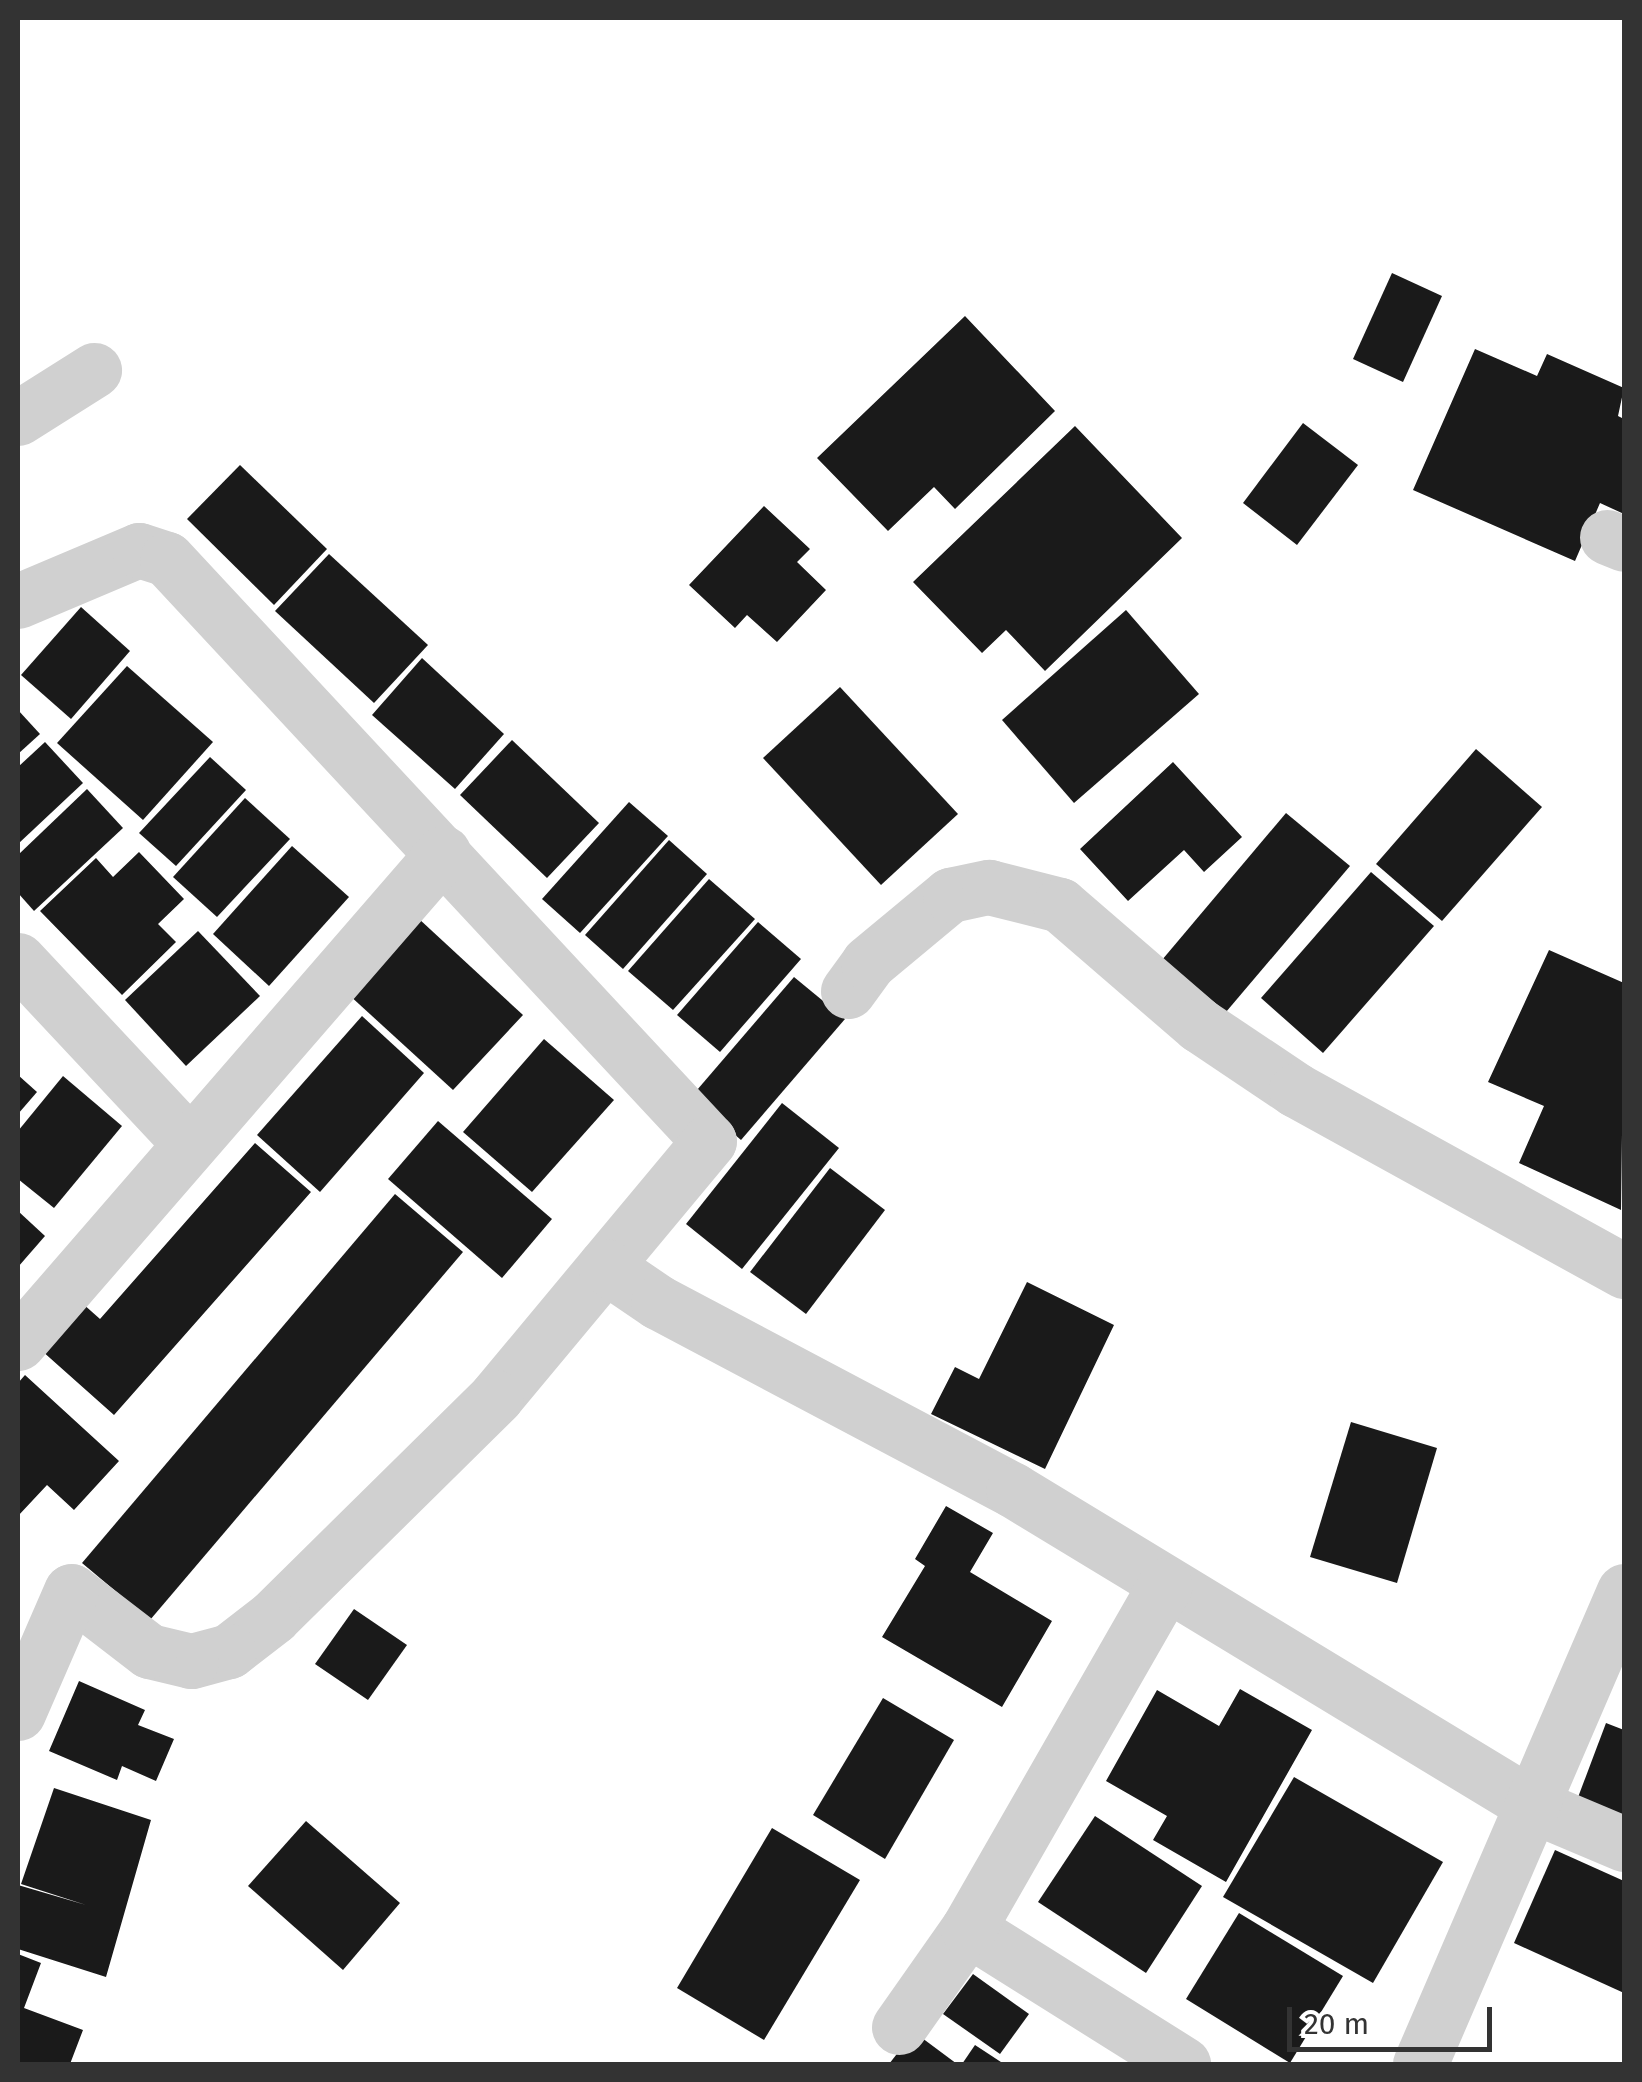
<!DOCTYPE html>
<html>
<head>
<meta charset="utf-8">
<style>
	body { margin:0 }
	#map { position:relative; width:1642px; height:2082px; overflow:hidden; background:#fff; font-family:"Fira Sans",sans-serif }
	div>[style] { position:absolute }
	.building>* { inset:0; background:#1a1a1a }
	.street>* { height:55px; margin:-27.5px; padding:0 27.5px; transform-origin:27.5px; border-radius:27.5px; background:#d0d0d0 }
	span { translate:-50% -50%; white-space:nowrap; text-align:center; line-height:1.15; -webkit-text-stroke:10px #fff; paint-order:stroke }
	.frame { position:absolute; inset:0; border:20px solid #333; pointer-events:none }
	.scale { position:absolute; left:1287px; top:2007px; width:205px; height:45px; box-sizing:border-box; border:5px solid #333; border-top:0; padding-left:12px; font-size:30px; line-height:35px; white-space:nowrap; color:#333; -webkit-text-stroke:8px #fff; paint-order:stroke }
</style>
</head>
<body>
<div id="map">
	<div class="building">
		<div style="clip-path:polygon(1392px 273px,1442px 296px,1403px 382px,1353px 359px)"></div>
		<div style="clip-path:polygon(965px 316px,1055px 411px,955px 509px,934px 487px,888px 531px,817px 458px)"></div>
		<div style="clip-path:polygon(1475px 349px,1537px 376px,1547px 354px,1624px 388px,1618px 416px,1624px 419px,1624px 514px,1600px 503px,1575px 561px,1413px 490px)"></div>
		<div style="clip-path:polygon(1303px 423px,1358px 465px,1297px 545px,1243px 503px)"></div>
		<div style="clip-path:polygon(1075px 426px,1182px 538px,1045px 671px,1006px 630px,982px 653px,913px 582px)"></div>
		<div style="clip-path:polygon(240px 465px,327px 549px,274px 605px,187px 519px)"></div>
		<div style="clip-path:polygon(764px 506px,810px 549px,797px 562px,826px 590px,777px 642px,747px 615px,735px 628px,689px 585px)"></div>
		<div style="clip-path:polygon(329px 554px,428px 645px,374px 703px,275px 611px)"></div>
		<div style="clip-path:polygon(81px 607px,130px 651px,71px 719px,21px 675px)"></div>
		<div style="clip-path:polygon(1126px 610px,1199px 694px,1074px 803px,1002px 720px)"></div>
		<div style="clip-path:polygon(422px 658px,504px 734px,455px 789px,372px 715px)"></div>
		<div style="clip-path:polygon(127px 666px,213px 742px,143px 820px,57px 743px)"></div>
		<div style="clip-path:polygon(840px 687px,958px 814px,881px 885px,763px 758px)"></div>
		<div style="clip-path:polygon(18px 710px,40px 734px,18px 754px)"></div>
		<div style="clip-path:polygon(512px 740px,599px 823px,547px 878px,460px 795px)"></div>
		<div style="clip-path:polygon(45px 742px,83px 783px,18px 844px,18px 767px)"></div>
		<div style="clip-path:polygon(1476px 749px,1542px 807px,1442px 921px,1376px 864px)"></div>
		<div style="clip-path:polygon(210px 757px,246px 790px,176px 866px,139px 833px)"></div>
		<div style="clip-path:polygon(1173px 762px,1242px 837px,1204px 872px,1184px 850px,1128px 901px,1080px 849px)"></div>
		<div style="clip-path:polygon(87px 789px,123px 828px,34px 911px,18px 893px,18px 855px)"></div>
		<div style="clip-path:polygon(245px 798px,290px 839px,217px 917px,173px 877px)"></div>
		<div style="clip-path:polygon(629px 802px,668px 836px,580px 933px,542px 899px)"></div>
		<div style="clip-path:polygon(1286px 813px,1350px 866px,1226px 1012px,1162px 960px)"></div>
		<div style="clip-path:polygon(669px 840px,707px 874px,623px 969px,585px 935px)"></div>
		<div style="clip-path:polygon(292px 846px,349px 897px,269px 986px,213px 934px)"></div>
		<div style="clip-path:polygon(139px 852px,184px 899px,158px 924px,176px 942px,122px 995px,40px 911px,96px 858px,113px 877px)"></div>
		<div style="clip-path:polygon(1371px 872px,1434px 926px,1323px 1053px,1261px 998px)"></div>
		<div style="clip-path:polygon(709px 879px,755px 919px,673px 1010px,628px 971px)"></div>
		<div style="clip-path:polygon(418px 918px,523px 1015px,453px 1090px,348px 994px)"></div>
		<div style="clip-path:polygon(758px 922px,801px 959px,720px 1052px,677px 1015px)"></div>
		<div style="clip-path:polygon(198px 931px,260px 996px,186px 1066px,125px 1000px)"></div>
		<div style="clip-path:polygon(1549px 950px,1624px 983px,1621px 1210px,1519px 1163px,1544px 1106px,1488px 1082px)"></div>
		<div style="clip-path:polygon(794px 977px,845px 1019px,741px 1140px,691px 1097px)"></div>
		<div style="clip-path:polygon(362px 1016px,424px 1073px,320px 1192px,257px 1135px)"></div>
		<div style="clip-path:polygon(544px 1039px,614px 1100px,532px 1192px,463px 1132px)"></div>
		<div style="clip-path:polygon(18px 1075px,37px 1092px,18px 1114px)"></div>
		<div style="clip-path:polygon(63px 1076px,122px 1126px,54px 1208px,18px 1179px,18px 1131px)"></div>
		<div style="clip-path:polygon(782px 1103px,839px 1148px,742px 1269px,686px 1224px)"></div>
		<div style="clip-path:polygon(438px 1121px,552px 1219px,502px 1278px,388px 1179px)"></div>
		<div style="clip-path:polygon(255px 1143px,311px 1192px,114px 1415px,32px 1342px,73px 1295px,100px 1319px)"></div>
		<div style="clip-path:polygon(830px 1168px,885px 1210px,806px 1314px,750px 1272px)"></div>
		<div style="clip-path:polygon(395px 1194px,463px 1252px,150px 1620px,82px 1563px)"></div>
		<div style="clip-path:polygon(18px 1211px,45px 1236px,18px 1267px)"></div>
		<div style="clip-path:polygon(1027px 1282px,1114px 1325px,1045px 1469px,931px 1414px,955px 1367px,979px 1379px)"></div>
		<div style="clip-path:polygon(25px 1375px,119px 1461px,74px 1510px,47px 1485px,18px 1516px,18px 1383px)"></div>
		<div style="clip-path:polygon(1351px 1422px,1437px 1448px,1397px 1583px,1310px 1557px)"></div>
		<div style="clip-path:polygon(946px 1506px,993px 1533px,970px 1572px,1052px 1621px,1002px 1707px,882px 1637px,925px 1566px,915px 1559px)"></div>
		<div style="clip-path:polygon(354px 1609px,407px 1645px,368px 1700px,315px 1664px)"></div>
		<div style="clip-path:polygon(79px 1681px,145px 1710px,138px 1725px,174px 1739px,156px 1781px,122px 1766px,117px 1780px,49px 1751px)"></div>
		<div style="clip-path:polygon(1240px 1689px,1312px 1730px,1226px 1882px,1153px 1840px,1167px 1816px,1106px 1781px,1157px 1690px,1219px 1726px)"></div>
		<div style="clip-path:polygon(883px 1698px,954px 1740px,885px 1859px,813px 1815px)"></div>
		<div style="clip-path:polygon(1606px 1723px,1624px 1730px,1624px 1818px,1577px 1800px)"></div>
		<div style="clip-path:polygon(1294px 1777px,1443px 1862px,1373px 1983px,1223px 1897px)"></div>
		<div style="clip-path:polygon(54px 1788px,151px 1820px,106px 1977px,18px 1949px,18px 1885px,86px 1905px,21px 1884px)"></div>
		<div style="clip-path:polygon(1095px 1816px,1202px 1886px,1146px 1973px,1038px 1902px)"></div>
		<div style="clip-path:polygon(306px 1821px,400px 1903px,343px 1970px,248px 1886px)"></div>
		<div style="clip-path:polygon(772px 1828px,860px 1880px,764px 2040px,677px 1988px)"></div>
		<div style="clip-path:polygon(1555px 1850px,1624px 1881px,1624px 1993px,1514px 1943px)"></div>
		<div style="clip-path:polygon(1239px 1913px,1343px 1976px,1290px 2063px,1186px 1999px)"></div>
		<div style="clip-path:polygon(18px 1954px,41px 1963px,24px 2008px,83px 2030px,70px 2064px,18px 2064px)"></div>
		<div style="clip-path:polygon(973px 1974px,1029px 2014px,1000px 2054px,943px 2014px)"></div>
		<div style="clip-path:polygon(914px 2032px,957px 2064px,889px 2064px)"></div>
		<div style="clip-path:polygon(975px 2045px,1004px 2064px,962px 2064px)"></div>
	</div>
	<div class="street">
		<div style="left:18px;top:418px;width:90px;rotate:-32.3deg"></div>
		<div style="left:1607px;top:537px;width:18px;rotate:22deg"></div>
		<div style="left:18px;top:601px;width:131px;rotate:-22.9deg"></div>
		<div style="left:139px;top:550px;width:29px;rotate:18deg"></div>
		<div style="left:167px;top:559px;width:795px;rotate:47.04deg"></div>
		<div style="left:709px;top:1141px;width:333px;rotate:129.8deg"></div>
		<div style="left:496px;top:1397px;width:313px;rotate:135.4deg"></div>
		<div style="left:273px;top:1617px;width:56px;rotate:142.3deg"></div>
		<div style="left:229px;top:1651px;width:39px;rotate:165deg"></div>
		<div style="left:191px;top:1661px;width:43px;rotate:-166.6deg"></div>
		<div style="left:149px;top:1651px;width:98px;rotate:-142.4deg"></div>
		<div style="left:71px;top:1591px;width:133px;rotate:113.5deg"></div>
		<div style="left:18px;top:960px;width:252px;rotate:46.9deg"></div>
		<div style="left:848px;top:991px;width:34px;rotate:-54deg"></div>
		<div style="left:868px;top:963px;width:107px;rotate:-39.7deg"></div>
		<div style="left:950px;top:895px;width:40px;rotate:-12deg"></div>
		<div style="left:989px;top:887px;width:73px;rotate:14.2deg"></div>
		<div style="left:1060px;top:905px;width:184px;rotate:40.8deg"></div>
		<div style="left:1199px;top:1025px;width:117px;rotate:33.8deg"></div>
		<div style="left:1296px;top:1090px;width:375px;rotate:28.9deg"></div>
		<div style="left:605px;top:1266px;width:64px;rotate:34.2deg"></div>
		<div style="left:658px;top:1302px;width:402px;rotate:27.9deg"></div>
		<div style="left:1013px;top:1490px;width:609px;rotate:31.24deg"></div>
		<div style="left:1534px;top:1806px;width:98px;rotate:22.9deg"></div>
		<div style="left:18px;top:1343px;width:649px;rotate:-49.06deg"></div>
		<div style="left:968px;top:1929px;width:254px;rotate:32.1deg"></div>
		<div style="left:899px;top:2027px;width:120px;rotate:-54.9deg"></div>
		<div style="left:968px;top:1929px;width:396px;rotate:-60.2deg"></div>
		<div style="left:1420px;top:2064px;width:515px;rotate:-66.67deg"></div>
	</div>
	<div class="frame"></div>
	<div class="scale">20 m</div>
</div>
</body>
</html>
